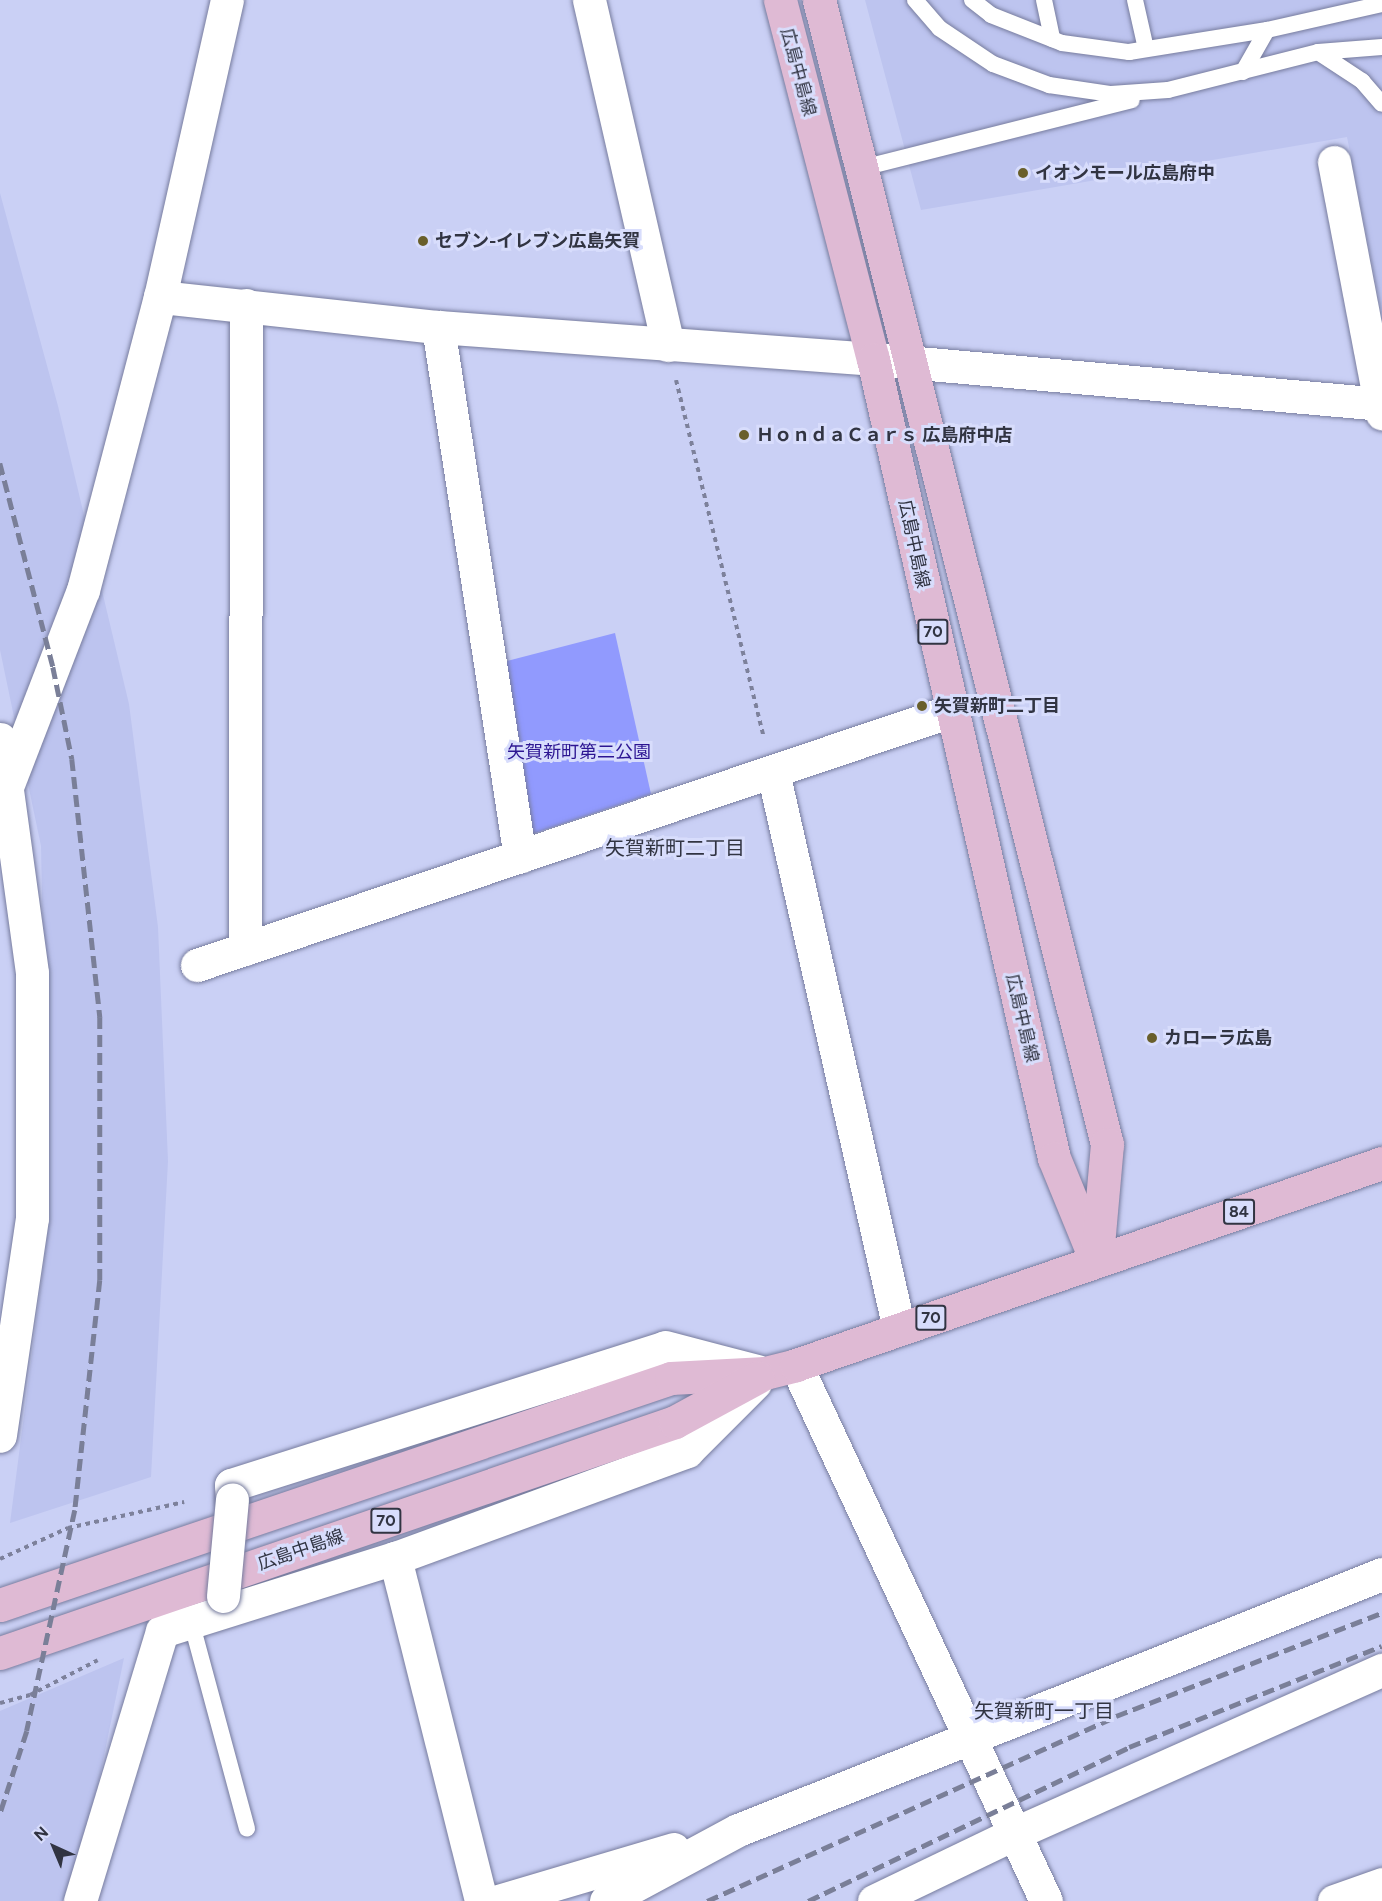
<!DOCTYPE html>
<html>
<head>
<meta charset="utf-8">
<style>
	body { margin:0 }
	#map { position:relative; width:1382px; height:1901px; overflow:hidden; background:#cad0f5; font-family:Figtree,"Noto Sans JP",sans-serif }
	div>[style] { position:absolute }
	.built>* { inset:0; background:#bdc4ef }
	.green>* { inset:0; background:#919afe }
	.path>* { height:4px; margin-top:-2px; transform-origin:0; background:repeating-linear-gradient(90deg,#7d819b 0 4.5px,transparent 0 9px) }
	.roads { filter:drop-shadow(0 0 2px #777c9e) drop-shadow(0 0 2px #777c9e) }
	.service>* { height:16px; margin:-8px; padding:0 8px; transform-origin:8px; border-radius:8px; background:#fff }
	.minor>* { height:33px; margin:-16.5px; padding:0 16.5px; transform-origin:16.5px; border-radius:16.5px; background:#fff }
	.tertiary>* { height:33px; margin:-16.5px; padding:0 16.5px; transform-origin:16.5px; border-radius:16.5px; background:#fff }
	.primary>* { height:33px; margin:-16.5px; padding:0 16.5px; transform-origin:16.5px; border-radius:16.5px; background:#dfbad4 }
	.rail>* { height:4.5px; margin-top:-2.25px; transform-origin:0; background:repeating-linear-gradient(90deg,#7a7f98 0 12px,transparent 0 18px) }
	.bridges { filter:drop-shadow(0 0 2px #777c9e) drop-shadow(0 0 2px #777c9e) }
	.minor-bridge>* { height:33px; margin:-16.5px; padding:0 16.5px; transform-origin:16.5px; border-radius:16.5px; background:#fff }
	.dots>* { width:16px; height:16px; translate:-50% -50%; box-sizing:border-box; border:3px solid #d8ddfc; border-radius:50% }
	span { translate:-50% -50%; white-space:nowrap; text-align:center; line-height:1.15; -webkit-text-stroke:6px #d8ddfc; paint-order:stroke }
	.shield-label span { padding:2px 4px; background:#d8ddfc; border:2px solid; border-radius:4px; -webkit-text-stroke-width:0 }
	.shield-label { font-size:16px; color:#313442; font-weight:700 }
	.street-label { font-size:18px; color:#313442 }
	.poi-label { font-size:18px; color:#313442; font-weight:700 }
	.left { translate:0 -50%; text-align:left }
	.park-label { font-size:18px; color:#2c1592 }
	.neighbourhood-label { font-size:20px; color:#313442 }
	.north { position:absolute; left:24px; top:1817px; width:60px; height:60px; -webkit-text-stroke:4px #d8ddfc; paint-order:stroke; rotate:316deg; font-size:16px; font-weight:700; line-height:24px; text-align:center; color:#313442 }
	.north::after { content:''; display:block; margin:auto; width:21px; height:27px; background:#313442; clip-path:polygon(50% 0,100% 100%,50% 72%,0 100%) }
</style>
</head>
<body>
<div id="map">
	<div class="built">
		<div style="clip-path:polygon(865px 0,1382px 0,1382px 314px,1347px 137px,921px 210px)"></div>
		<div style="clip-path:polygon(0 193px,58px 406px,129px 704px,158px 927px,168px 1161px,151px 1477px,10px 1523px,49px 1223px,41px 846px,0 650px)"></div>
		<div style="clip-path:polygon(124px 1658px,87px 1839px,64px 1901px,0 1901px,0 1711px)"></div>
	</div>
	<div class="green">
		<div style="clip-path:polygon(615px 633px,651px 794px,529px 835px,503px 662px)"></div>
	</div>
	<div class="path">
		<div style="left:676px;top:380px;width:368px;rotate:76.2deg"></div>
		<div style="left:0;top:1559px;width:75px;rotate:-24.5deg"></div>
		<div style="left:68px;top:1528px;width:119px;rotate:-12.6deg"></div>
		<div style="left:0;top:1703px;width:31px;rotate:-15deg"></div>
		<div style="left:30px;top:1695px;width:76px;rotate:-27.2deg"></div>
	</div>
	<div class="roads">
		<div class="service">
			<div style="left:915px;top:0;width:37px;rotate:49deg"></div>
			<div style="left:939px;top:28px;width:65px;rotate:33.7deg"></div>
			<div style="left:993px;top:64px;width:60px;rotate:20.6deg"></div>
			<div style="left:1049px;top:85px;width:63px;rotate:8.3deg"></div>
			<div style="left:1111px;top:94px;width:57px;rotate:-4deg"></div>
			<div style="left:1168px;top:90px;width:155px;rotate:-14.2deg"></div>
			<div style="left:1318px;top:52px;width:53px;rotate:33.4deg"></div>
			<div style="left:1362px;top:81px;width:30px;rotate:49deg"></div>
			<div style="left:972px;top:0;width:24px;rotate:38deg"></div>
			<div style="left:991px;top:15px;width:76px;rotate:21.5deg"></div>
			<div style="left:1062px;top:43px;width:68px;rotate:7.7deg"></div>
			<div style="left:1129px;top:52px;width:140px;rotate:-9.1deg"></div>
			<div style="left:1044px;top:0;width:40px;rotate:78deg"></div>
			<div style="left:1135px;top:0;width:50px;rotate:77.3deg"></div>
			<div style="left:1318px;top:52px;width:64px;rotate:-4.5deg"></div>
			<div style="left:1243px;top:72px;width:48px;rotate:-60.3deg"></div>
			<div style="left:1267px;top:30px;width:118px;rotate:-12.7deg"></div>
			<div style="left:862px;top:168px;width:278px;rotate:-14.1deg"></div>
			<div style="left:191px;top:1621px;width:215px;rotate:74.9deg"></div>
		</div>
		<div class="minor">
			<div style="left:589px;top:0;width:354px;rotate:77.1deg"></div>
			<div style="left:1334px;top:162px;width:256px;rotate:79.2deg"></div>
			<div style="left:160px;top:297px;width:280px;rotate:6.2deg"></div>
			<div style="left:438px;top:327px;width:436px;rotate:4.2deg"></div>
			<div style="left:873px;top:359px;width:511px;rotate:5.05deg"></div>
			<div style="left:438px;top:327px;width:536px;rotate:81.21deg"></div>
			<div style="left:0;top:739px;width:236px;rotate:82.2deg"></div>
			<div style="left:32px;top:973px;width:245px;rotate:90deg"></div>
			<div style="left:32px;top:1218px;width:220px;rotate:98.4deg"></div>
			<div style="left:773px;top:772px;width:571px;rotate:77.25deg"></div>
			<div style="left:0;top:805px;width:230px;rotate:-68.9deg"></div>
			<div style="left:83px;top:590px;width:303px;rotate:-75.3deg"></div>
			<div style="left:160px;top:297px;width:304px;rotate:-77.3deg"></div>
			<div style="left:245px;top:949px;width:644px;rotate:-89.91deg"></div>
			<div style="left:197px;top:965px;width:796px;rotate:-18.62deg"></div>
			<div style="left:232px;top:1499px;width:14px;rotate:-94deg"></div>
			<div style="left:231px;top:1485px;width:455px;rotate:-17.6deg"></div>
			<div style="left:665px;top:1347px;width:95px;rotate:14.6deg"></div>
			<div style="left:395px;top:1558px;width:354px;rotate:75.9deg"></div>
			<div style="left:80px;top:1901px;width:282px;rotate:-73.1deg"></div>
			<div style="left:162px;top:1631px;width:244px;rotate:-17.4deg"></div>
			<div style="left:395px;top:1558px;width:311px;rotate:-20.1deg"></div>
			<div style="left:687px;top:1451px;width:96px;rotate:-45deg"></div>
			<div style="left:498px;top:1901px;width:183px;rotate:-16.5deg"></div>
			<div style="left:606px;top:1901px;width:150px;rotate:-28.3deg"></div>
			<div style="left:738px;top:1830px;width:693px;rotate:-21.68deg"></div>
			<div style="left:874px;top:1901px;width:154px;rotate:-25.7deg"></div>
			<div style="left:1013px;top:1834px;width:404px;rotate:-24deg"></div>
			<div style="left:1334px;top:1901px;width:51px;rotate:-19.5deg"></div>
		</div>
		<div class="tertiary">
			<div style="left:796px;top:1365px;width:591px;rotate:64.99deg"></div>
		</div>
		<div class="primary">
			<div style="left:780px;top:0;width:371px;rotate:75.5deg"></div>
			<div style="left:873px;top:359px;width:819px;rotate:77.24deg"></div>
			<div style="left:1054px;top:1158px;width:111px;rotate:67.8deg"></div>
			<div style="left:819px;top:0;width:1180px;rotate:75.87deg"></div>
			<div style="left:1107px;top:1144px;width:112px;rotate:95.1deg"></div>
			<div style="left:0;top:1605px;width:708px;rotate:-18.69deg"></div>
			<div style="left:671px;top:1378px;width:94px;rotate:-3deg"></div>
			<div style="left:765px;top:1373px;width:32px;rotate:-14deg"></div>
			<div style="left:796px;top:1365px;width:620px;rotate:-19.02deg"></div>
			<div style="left:0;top:1653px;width:713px;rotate:-18.89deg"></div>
			<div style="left:675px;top:1422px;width:94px;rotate:-28.5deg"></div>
		</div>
	</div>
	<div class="rail">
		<div style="left:0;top:463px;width:211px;rotate:75.4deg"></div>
		<div style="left:53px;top:667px;width:94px;rotate:78.3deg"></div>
		<div style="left:72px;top:759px;width:260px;rotate:83.8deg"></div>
		<div style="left:100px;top:1017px;width:263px;rotate:90deg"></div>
		<div style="left:100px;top:1280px;width:231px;rotate:96.2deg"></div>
		<div style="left:75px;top:1510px;width:226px;rotate:102.3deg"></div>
		<div style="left:27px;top:1731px;width:87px;rotate:108deg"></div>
		<div style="left:707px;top:1901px;width:449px;rotate:-24.3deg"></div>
		<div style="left:1116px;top:1716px;width:285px;rotate:-21.2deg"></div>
		<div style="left:808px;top:1901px;width:356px;rotate:-25.6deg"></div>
		<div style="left:1129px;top:1747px;width:272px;rotate:-21.8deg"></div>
	</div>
	<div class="bridges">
		<div class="minor-bridge">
			<div style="left:223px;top:1596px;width:97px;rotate:-84.7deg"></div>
		</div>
	</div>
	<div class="dots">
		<div style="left:1023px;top:173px;background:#695f2b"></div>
		<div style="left:423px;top:241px;background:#695f2b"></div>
		<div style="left:744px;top:435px;background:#695f2b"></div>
		<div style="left:922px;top:706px;background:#695f2b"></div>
		<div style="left:1152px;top:1038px;background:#695f2b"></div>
	</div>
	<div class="shield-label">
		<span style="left:933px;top:632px">70</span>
		<span style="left:1239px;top:1212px">84</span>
		<span style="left:931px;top:1318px">70</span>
		<span style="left:386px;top:1521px">70</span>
	</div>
	<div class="street-label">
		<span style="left:798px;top:72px;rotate:75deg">広島中島線</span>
		<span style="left:914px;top:544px;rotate:78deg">広島中島線</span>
		<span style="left:1022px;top:1018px;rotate:77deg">広島中島線</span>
		<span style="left:301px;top:1550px;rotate:-19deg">広島中島線</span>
	</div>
	<div class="poi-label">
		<span class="left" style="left:1035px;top:173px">イオンモール広島府中</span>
		<span class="left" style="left:435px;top:241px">セブン-イレブン広島矢賀</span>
		<span class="left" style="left:756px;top:435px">ＨｏｎｄａＣａｒｓ 広島府中店</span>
		<span class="left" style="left:934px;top:706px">矢賀新町二丁目</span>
		<span class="left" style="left:1164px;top:1038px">カローラ広島</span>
	</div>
	<div class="park-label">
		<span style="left:579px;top:752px">矢賀新町第二公園</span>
	</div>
	<div class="neighbourhood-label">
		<span style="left:675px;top:848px">矢賀新町二丁目</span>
		<span style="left:1044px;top:1711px">矢賀新町一丁目</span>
	</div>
	<div class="north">N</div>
</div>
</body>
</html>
